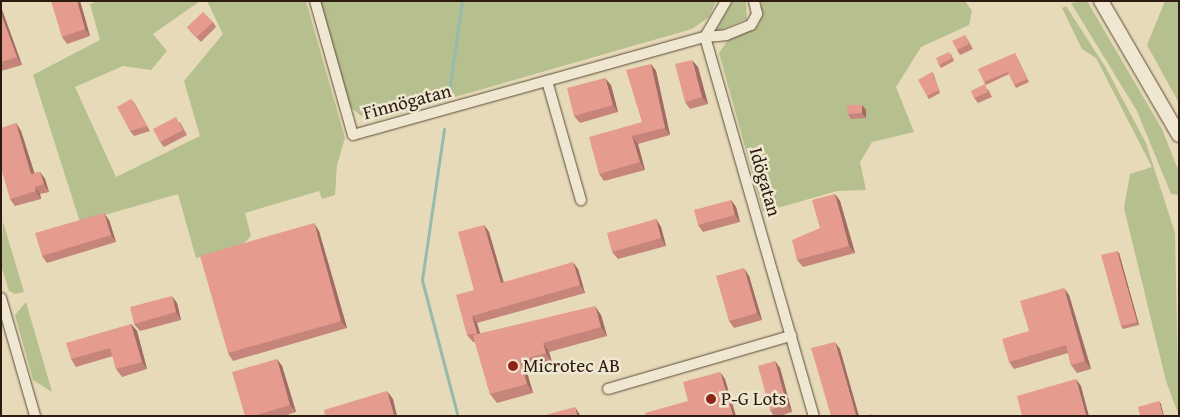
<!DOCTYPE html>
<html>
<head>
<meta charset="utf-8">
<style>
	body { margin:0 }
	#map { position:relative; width:1180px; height:417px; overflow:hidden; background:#e6dab8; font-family:"Gentium Book Plus",serif }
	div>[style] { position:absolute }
	.green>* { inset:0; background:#b6bf8e }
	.stream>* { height:3px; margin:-1.5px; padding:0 1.5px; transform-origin:1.5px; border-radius:1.5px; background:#96bbad }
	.roads { filter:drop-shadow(0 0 1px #5c4b3a) drop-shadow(0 0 1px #5c4b3a) }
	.minor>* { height:10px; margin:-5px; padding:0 5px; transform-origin:5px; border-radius:5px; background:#efe7d1 }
	.secondary>* { height:14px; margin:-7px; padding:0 7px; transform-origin:7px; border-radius:7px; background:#efe7d1 }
	.wall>* { inset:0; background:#c6857b }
	.shaded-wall>* { inset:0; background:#a16c64 }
	.building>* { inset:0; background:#e69b8f }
	.dots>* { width:14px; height:14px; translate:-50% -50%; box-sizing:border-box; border:2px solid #efe7d1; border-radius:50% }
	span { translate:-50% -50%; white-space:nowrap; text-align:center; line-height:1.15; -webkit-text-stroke:5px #efe7d1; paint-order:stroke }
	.street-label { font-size:19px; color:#2e1b10 }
	.poi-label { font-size:19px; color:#2e1b10 }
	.left { translate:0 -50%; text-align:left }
	.frame { position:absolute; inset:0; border:2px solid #2e1b10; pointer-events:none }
</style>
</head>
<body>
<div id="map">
	<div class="green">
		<div style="clip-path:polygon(99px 1px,200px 1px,153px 34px,167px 51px,151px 70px,123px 66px,75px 87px,116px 177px,200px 136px,184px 81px,223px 34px,207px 1px,306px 1px,345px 138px,337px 165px,335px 195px,322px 199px,319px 191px,245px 213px,251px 236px,242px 246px,196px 258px,178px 194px,80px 222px,33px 75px,100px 40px,90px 4px)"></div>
		<div style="clip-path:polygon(320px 1px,716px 1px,709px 17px,692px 29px,375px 120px,364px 118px,350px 107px)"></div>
		<div style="clip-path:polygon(762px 1px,965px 1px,972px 11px,969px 25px,921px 47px,896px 87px,914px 132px,872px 142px,860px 162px,866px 190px,837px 191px,763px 212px,719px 53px,728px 40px,759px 25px)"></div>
		<div style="clip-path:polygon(1087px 1px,1162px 129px,1179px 172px,1179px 195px,1171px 194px,1137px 111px,1071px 3px)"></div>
		<div style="clip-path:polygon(1165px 1px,1179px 1px,1179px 103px,1147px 45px)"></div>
		<div style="clip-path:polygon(732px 2px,746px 2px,747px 19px,715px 32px)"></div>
		<div style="clip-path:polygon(1066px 6px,1106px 68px,1146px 143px,1175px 233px,1179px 416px,1166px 381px,1124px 208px,1130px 174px,1152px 167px,1096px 58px,1082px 49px,1062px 8px)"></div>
		<div style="clip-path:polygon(3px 222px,24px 292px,15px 294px,9px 291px,1px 265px)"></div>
		<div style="clip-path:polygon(26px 302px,52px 392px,33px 380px,15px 315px)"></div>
	</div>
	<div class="stream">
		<div style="left:448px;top:97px;width:97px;rotate:-81.7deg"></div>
		<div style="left:444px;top:129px;width:153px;rotate:98.3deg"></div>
		<div style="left:422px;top:280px;width:138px;rotate:75.3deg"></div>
	</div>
	<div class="roads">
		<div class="minor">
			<div style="left:315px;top:1px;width:139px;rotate:74.2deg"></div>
			<div style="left:353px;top:135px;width:365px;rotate:-15.6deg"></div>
			<div style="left:705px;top:37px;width:21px;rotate:-5deg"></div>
			<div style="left:726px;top:35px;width:27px;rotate:-22deg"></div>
			<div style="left:751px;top:25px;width:13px;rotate:-61deg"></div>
			<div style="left:757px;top:14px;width:13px;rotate:-103deg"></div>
			<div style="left:705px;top:37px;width:394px;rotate:74deg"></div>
			<div style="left:705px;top:37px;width:42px;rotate:-59.7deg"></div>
			<div style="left:547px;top:81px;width:124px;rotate:74.1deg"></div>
			<div style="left:1px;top:298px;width:123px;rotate:73.9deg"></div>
			<div style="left:608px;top:389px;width:191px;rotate:-16.2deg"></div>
		</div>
		<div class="secondary">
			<div style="left:1101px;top:1px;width:155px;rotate:59.8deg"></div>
		</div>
	</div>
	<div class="wall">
		<div style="clip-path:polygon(80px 1px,90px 36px,67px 44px,62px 37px)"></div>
		<div style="clip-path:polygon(1px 7px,22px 65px,1px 71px)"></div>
		<div style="clip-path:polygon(213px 22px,216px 27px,201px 42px,191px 32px,187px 27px)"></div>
		<div style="clip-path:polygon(965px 35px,973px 49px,960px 55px,957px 50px)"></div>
		<div style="clip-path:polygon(1015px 53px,1029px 82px,1016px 88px,1009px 74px,986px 85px,984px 82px)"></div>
		<div style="clip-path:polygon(951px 54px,954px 61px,941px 68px,939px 65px)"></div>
		<div style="clip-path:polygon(651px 64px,656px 71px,670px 135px,638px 144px,645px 170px,604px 181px,599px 174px,642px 122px)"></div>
		<div style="clip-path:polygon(698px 67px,708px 104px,690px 109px,685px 102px)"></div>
		<div style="clip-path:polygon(932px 72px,934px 75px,940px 93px,929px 99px,927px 96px)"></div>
		<div style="clip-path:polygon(611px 85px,618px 112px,580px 123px,574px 116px)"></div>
		<div style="clip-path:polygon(988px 89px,992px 97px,978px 103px,974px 98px)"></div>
		<div style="clip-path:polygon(131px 99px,135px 104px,150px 131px,134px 136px,130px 131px)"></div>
		<div style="clip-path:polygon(862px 105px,866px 110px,866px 118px,851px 119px,848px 114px)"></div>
		<div style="clip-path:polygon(180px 122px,187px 135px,164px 147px,160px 142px)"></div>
		<div style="clip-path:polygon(16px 123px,21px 131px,34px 173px,40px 172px,45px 179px,49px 192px,40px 194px,41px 199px,15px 206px,10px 199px)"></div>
		<div style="clip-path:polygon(835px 194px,840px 201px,855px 253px,803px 267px,797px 260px,820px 228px)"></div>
		<div style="clip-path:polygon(731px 200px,736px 207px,740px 222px,703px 232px,698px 225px)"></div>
		<div style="clip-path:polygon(656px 219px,661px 227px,666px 246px,618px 259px,612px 252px)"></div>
		<div style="clip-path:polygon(109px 220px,116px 242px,47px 263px,42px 256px)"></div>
		<div style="clip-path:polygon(484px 225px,489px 232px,503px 282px,578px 269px,585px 293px,477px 323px,480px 334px,601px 315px,607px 336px,549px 352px,552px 362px,526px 369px,533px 393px,497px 403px,490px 394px,475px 342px,473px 342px,467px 335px)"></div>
		<div style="clip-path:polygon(319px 231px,347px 328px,233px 361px,228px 353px)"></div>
		<div style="clip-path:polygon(1119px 253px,1139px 325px,1123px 329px,1121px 326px)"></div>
		<div style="clip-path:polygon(749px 276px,762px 320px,734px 328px,729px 321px)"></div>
		<div style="clip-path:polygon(1069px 295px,1091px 369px,1077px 373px,1071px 365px,1068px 353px,1014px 369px,1009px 362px)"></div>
		<div style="clip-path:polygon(177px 303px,181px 320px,140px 331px,134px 324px)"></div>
		<div style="clip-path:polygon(131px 324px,137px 331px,147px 369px,122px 377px,116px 369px,113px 356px,76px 367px,71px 359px)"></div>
		<div style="clip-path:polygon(277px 359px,282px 366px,296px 412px,284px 416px,245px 416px)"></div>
		<div style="clip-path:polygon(775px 361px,780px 368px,792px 412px,780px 416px,774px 416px,770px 410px)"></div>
	</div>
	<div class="shaded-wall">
		<div style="clip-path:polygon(77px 1px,80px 1px,90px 36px,85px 29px)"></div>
		<div style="clip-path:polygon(1px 7px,22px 65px,17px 57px,1px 14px)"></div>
		<div style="clip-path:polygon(692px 60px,698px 67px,708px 104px,702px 97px)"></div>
		<div style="clip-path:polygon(651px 64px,656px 71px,670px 135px,665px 128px)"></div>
		<div style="clip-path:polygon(605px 78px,611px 85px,618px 112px,613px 105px)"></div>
		<div style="clip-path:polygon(862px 105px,866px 110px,866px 118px,862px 113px)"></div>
		<div style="clip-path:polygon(16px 123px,21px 131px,37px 181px,31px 174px)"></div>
		<div style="clip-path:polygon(632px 136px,638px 144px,645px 170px,640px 162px)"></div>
		<div style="clip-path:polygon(40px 172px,45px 179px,49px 192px,44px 184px)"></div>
		<div style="clip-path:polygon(35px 187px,40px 194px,41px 199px,36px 191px)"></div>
		<div style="clip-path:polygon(835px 194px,840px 201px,855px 253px,849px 246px)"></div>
		<div style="clip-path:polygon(731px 200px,736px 207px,740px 222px,735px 215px)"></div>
		<div style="clip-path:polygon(104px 213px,109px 220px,116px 242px,111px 235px)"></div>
		<div style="clip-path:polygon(656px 219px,661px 227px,666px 246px,661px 238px)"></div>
		<div style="clip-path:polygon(314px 223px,319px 231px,347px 328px,341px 321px)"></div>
		<div style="clip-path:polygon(484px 225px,489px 232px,506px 290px,501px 283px)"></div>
		<div style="clip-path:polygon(1117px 251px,1119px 253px,1139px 325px,1137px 322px)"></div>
		<div style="clip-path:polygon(573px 262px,578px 269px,585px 293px,580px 285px)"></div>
		<div style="clip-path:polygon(744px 268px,749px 276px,762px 320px,757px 313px)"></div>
		<div style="clip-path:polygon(1064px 288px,1069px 295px,1091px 369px,1085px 361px)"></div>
		<div style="clip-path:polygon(172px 296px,177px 303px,181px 320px,176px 312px)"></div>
		<div style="clip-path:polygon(595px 306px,601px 315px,607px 336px,601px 327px)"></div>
		<div style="clip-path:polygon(472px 316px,477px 323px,482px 340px,477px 333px)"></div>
		<div style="clip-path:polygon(131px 324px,137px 331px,147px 369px,142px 362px)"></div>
		<div style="clip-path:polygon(835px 342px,840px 349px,859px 416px,856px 416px)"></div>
		<div style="clip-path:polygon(543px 343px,549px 352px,552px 362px,546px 353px)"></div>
		<div style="clip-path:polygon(277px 359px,282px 366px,296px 412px,290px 405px)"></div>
		<div style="clip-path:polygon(520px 360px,526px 369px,533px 393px,527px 384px)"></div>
		<div style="clip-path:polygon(775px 361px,780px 368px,792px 412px,787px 405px)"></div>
		<div style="clip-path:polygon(720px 372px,725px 379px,736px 416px,733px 416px)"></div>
		<div style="clip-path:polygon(1076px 379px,1081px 386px,1089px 416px,1086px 416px)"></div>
		<div style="clip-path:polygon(387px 391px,393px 399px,397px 416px,394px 416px)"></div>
		<div style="clip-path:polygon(1159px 401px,1161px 404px,1164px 416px,1163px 416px)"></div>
		<div style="clip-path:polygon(575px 407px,580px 415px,581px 416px,577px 416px)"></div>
	</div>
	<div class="building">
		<div style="clip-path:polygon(51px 1px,77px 1px,85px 29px,62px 37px)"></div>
		<div style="clip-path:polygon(203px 12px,213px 22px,197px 37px,187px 27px)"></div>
		<div style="clip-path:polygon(1px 14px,17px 57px,1px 62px)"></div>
		<div style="clip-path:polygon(965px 35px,969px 44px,957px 50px,952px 41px)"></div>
		<div style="clip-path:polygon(949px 52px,952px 58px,939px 65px,936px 58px)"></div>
		<div style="clip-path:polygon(1015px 53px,1027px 79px,1014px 85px,1008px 72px,984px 82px,978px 69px)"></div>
		<div style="clip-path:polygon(692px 60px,702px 97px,685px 102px,675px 64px)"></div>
		<div style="clip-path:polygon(651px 64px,665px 128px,632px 136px,640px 162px,599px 174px,589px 137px,642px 122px,626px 70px)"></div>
		<div style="clip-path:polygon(932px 72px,939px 90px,927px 96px,918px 80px)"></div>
		<div style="clip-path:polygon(605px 78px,613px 105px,574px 116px,567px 88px)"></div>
		<div style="clip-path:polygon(985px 84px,988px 92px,974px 98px,971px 91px)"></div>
		<div style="clip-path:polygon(131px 99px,147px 126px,130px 131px,117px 107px)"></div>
		<div style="clip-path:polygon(847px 105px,862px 105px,862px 113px,848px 114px)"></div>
		<div style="clip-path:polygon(176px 117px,183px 130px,160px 142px,153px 129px)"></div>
		<div style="clip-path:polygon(16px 123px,31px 174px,40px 172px,44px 184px,35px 187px,36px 191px,10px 199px,1px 168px,1px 128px)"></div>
		<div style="clip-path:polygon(835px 194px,849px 246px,797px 260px,792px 240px,820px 228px,812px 200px)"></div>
		<div style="clip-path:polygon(731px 200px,735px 215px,698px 225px,694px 210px)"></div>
		<div style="clip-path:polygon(104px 213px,111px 235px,42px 256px,35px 233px)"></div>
		<div style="clip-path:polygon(656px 219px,661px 238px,612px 252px,607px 233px)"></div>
		<div style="clip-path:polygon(314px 223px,341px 321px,228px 353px,200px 256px)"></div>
		<div style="clip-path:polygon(484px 225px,501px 283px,573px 262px,580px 285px,472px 316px,477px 333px,467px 335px,456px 295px,474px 290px,458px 232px)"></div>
		<div style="clip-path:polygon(1117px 251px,1137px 322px,1121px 326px,1101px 255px)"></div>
		<div style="clip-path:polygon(744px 268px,757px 313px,729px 321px,716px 276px)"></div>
		<div style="clip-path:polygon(1064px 288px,1085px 361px,1071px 365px,1066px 345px,1009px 362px,1002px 339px,1029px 331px,1020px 301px)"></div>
		<div style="clip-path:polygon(172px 296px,176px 312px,134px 324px,130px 307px)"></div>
		<div style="clip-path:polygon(595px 306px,601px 327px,543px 343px,546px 353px,520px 360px,527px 384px,490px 394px,473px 335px)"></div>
		<div style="clip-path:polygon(131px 324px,142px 362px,116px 369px,110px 348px,71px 359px,66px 343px)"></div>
		<div style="clip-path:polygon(835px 342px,856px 416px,831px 416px,811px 348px)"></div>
		<div style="clip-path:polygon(277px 359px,290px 405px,253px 416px,245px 416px,232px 372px)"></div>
		<div style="clip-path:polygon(775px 361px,787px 405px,770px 410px,758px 366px)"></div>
		<div style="clip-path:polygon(720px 372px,733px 416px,646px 416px,645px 413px,688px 401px,683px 382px)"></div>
		<div style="clip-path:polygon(1076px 379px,1086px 416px,1022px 416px,1017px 396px)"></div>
		<div style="clip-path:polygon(387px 391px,394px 416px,325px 416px,324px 410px)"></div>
		<div style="clip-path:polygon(1159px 401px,1163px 416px,1140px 416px,1138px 407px)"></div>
		<div style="clip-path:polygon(575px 407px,577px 416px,542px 416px)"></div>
		<div style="clip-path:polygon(872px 414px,873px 416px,864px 416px)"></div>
	</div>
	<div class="dots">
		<div style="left:513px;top:366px;background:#8f2418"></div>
		<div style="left:711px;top:399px;background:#8f2418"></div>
	</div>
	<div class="street-label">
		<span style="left:407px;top:102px;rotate:-15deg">Finnögatan</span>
		<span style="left:765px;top:182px;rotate:74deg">Idögatan</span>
	</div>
	<div class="poi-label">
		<span class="left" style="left:523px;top:366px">Microtec AB</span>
		<span class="left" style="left:721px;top:399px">P-G Lots</span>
	</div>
	<div class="frame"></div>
</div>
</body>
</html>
